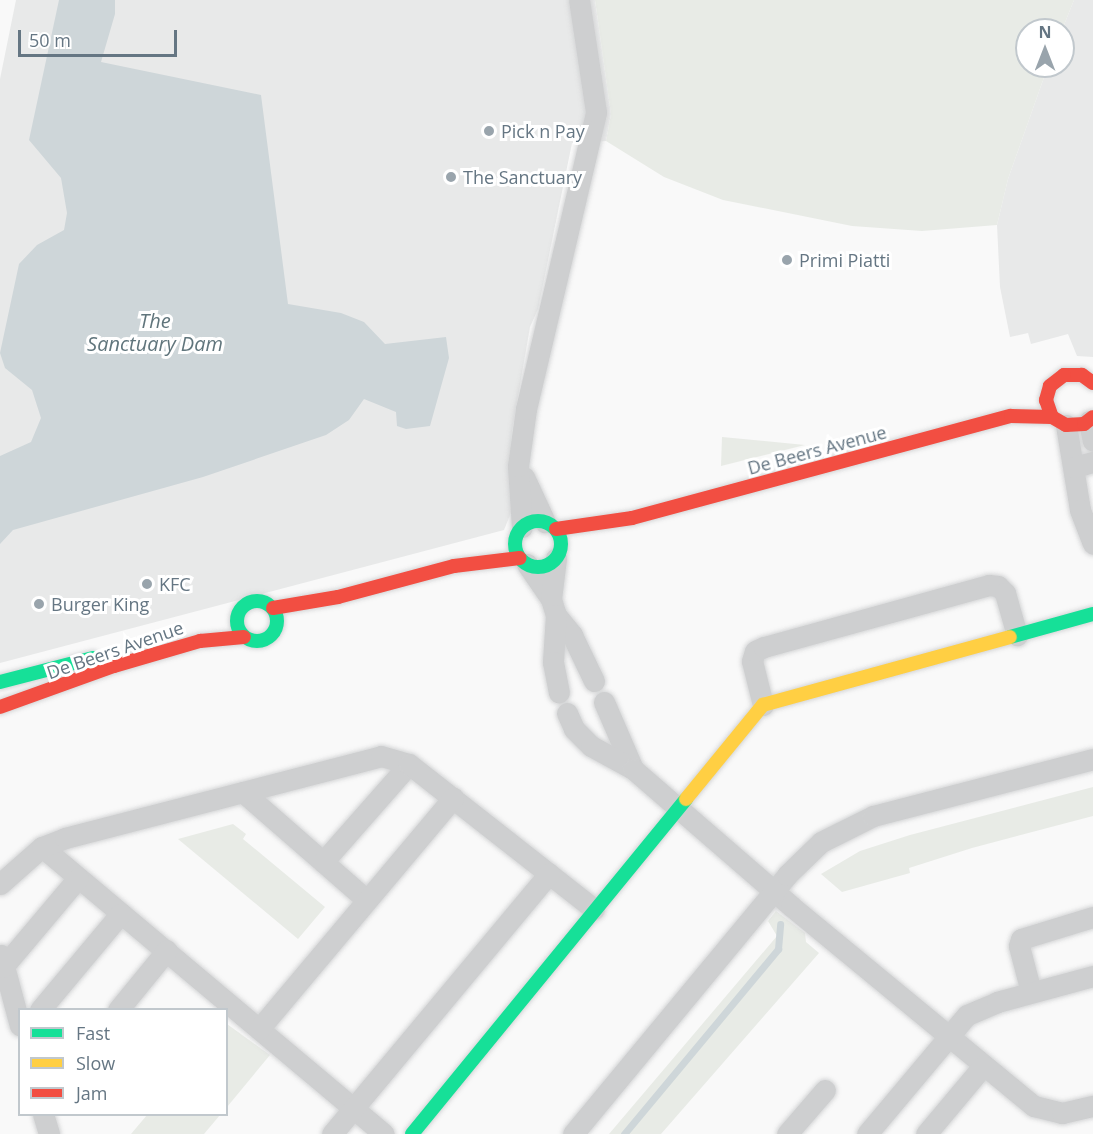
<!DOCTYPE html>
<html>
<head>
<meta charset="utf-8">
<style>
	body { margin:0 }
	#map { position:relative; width:1093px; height:1134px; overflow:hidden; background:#f9f9f9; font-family:"Open Sans",sans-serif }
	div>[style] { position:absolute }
	.built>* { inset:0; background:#e8e9e9 }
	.green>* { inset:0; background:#e8ebe6 }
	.water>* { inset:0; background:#ced6d9 }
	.stream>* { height:7px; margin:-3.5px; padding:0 3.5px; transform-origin:3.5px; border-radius:3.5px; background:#ced6d9 }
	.roads { filter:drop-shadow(0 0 2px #d5d6d7) drop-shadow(0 0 2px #d5d6d7) }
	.street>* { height:21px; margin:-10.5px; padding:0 10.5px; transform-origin:10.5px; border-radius:10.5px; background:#cecfd0 }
	.fast>* { height:14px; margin:-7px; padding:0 7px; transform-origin:7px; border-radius:7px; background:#16e098 }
	.fast>.ring { margin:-7px; padding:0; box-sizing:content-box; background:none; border:14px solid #16e098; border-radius:50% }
	.slow>* { height:14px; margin:-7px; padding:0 7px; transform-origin:7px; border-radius:7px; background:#ffcf43 }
	.jam>* { height:14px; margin:-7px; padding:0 7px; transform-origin:7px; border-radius:7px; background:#f24e42 }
	.dots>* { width:16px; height:16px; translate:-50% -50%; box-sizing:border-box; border:3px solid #fff; border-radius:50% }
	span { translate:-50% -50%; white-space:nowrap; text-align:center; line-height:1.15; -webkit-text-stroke:6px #fff; paint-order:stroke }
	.poi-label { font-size:18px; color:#657683 }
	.left { translate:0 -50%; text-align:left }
	.street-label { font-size:18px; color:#657683 }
	.water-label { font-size:20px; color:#60757c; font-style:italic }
	.legend { position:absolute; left:18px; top:1008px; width:210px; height:108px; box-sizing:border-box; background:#fff; border:2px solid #c1c8cd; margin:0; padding:8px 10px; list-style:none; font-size:18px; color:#657683 }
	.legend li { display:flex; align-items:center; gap:12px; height:30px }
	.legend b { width:30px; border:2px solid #c1c8cd }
	.north { position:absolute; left:1015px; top:18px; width:60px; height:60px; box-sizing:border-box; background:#fff; border:2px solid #c1c8cd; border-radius:50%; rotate:0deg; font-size:16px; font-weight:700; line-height:24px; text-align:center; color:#657683 }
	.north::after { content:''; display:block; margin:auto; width:21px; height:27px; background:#99a4ac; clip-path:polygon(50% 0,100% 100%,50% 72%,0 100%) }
	.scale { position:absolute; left:18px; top:30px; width:159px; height:27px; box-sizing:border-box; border:3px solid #657683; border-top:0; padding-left:8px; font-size:18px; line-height:21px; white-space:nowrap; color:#657683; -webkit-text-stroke:4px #fff; paint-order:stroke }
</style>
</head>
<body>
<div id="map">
	<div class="built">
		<div style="clip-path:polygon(16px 0,595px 0,611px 114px,606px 141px,572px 143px,538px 309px,530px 327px,512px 431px,509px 465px,512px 510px,504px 530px,0 663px,0 79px)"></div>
		<div style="clip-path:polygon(1074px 0,1093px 0,1093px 357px,1077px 356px,1068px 334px,1031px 344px,1028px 333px,1010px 337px,1000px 287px,997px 225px,1008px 179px,1048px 66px,1063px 66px,1062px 30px)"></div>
	</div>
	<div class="green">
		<div style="clip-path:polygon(595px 0,1074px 0,1062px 30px,1027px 30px,1027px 66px,1048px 66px,1008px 179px,997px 225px,922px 231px,852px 226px,723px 200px,664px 177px,606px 141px,611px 114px)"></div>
		<div style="clip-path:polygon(722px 437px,805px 445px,721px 466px)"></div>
		<div style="clip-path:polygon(1093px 787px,1093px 816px,972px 848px,909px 868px,910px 873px,842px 892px,821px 874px,860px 851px,910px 835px)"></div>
		<div style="clip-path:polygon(233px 824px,246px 834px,243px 839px,325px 907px,298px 939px,178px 839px)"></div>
		<div style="clip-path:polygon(776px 911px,805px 933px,806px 942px,819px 953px,661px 1134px,609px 1134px,777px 936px,768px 921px)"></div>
		<div style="clip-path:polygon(227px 1024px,270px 1055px,227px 1107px)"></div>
		<div style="clip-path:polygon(147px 1115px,147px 1114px,220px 1115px,204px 1134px,131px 1134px)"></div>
	</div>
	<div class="water">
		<div style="clip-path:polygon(59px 0,115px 0,115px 14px,101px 62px,261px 95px,288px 304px,341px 313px,364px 322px,385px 344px,446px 337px,449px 358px,430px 426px,406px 429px,397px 426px,396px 412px,364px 399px,349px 420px,326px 435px,203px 477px,13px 530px,0 544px,0 456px,31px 442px,41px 418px,32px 390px,5px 368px,0 353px,19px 264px,37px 245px,64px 230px,67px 213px,61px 178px,29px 140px)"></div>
	</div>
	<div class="stream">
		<div style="left:624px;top:1134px;width:241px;rotate:-50.2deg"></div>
		<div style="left:778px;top:949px;width:25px;rotate:-85deg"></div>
	</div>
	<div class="roads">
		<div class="street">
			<div style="left:1089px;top:421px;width:20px;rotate:79deg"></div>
			<div style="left:1066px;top:425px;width:86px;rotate:80.6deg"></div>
			<div style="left:1080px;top:510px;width:36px;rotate:69deg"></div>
			<div style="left:1074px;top:467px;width:20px;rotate:-15deg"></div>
			<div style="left:524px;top:477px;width:50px;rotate:65deg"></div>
			<div style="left:522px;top:527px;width:61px;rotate:-93.8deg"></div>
			<div style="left:518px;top:466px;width:58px;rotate:-82deg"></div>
			<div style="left:526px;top:409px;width:305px;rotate:-76.7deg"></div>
			<div style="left:596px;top:112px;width:113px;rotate:-98.6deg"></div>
			<div style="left:527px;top:564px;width:42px;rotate:55.6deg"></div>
			<div style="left:551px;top:599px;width:17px;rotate:73deg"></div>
			<div style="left:556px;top:615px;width:26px;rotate:51deg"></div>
			<div style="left:572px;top:635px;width:51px;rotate:64.4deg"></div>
			<div style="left:551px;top:599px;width:41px;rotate:-83deg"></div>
			<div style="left:556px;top:615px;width:47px;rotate:93.7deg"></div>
			<div style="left:553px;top:662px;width:31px;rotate:79deg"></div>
			<div style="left:604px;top:702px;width:73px;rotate:66.6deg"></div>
			<div style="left:763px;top:705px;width:45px;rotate:-104deg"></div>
			<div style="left:752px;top:661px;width:10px;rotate:-73deg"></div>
			<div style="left:755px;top:651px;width:10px;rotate:-24deg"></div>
			<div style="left:764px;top:647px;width:233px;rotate:-15.4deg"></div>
			<div style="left:989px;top:585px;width:9px;rotate:6deg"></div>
			<div style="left:998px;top:586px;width:10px;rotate:45deg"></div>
			<div style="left:1005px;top:593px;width:44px;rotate:74.1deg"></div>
			<div style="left:567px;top:713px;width:17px;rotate:66deg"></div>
			<div style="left:574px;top:729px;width:24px;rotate:45deg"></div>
			<div style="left:591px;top:746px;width:48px;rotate:28.7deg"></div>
			<div style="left:633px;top:769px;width:209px;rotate:40.9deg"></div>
			<div style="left:791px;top:906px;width:315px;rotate:39.5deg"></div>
			<div style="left:1034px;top:1106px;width:29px;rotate:14deg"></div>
			<div style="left:1062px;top:1113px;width:32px;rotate:-13deg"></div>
			<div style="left:243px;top:792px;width:164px;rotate:41.1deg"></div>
			<div style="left:42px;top:847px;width:446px;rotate:40deg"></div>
			<div style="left:323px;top:862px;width:130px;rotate:-48.7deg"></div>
			<div style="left:0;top:884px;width:56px;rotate:-41.4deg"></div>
			<div style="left:42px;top:847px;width:25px;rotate:-21deg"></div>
			<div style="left:65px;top:838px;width:326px;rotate:-14.5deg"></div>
			<div style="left:381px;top:756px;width:29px;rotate:16deg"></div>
			<div style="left:409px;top:764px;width:235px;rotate:38.1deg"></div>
			<div style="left:1px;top:955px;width:73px;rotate:75deg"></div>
			<div style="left:3px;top:967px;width:116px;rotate:-49.9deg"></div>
			<div style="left:1031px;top:992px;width:48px;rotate:-104.6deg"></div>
			<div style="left:1019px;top:946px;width:7px;rotate:-74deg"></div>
			<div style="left:1021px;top:939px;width:75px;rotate:-17deg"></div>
			<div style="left:40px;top:1010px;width:126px;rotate:-50.1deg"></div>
			<div style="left:118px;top:1010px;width:77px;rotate:-50.8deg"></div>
			<div style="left:259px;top:1029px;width:302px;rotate:-50deg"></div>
			<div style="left:43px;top:1114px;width:21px;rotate:73deg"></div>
			<div style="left:332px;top:1134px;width:339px;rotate:-50.2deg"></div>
			<div style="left:573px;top:1134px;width:336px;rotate:-50.4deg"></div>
			<div style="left:787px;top:875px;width:47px;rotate:-44.1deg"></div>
			<div style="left:821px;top:842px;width:58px;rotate:-26.6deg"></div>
			<div style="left:873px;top:816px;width:227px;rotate:-14.5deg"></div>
			<div style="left:787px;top:1134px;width:58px;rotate:-49.2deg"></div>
			<div style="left:867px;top:1134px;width:155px;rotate:-50deg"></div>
			<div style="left:967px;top:1015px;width:33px;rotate:-23deg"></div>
			<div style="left:997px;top:1002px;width:99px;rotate:-15.2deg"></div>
			<div style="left:926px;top:1134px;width:89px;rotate:-50deg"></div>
		</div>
		<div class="fast">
			<div class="ring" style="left:515px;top:521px;width:32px;height:32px"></div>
			<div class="ring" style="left:237px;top:601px;width:26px;height:26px"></div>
			<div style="left:1010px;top:637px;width:86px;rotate:-15.5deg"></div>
			<div style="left:0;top:682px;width:96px;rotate:-14.5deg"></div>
			<div style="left:412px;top:1134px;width:433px;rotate:-50.7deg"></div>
		</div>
		<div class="slow">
			<div style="left:686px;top:799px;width:122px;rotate:-50.7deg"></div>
			<div style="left:763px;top:705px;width:256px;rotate:-15.4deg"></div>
		</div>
		<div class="jam">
			<div style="left:1093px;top:383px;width:14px;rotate:-144deg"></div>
			<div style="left:1082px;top:375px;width:18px;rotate:180deg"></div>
			<div style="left:1064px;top:375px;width:18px;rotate:142deg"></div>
			<div style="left:1050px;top:386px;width:15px;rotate:106deg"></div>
			<div style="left:1046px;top:400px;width:18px;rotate:71deg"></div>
			<div style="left:1052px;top:417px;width:16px;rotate:30deg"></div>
			<div style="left:1066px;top:425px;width:18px;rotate:-3deg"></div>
			<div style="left:1084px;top:424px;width:11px;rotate:-38deg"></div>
			<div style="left:556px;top:529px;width:77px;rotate:-8.2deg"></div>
			<div style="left:632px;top:518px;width:392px;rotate:-15.1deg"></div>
			<div style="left:1011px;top:416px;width:41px;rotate:1.4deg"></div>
			<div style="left:273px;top:608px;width:66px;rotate:-9.6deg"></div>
			<div style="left:338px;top:597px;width:120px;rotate:-15deg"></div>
			<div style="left:454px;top:566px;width:66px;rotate:-6.9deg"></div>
			<div style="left:0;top:707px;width:121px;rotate:-19.8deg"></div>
			<div style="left:114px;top:666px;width:90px;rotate:-16.2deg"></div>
			<div style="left:200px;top:641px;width:44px;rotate:-5.2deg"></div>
		</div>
	</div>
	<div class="dots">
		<div style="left:489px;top:131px;background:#99a4ac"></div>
		<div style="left:451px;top:177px;background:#99a4ac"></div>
		<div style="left:787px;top:260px;background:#99a4ac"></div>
		<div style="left:147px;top:584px;background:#99a4ac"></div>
		<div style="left:39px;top:604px;background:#99a4ac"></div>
	</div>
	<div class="poi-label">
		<span class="left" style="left:501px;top:131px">Pick n Pay</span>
		<span class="left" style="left:463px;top:177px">The Sanctuary</span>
		<span class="left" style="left:799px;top:260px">Primi Piatti</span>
		<span class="left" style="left:159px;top:584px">KFC</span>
		<span class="left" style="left:51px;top:604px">Burger King</span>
	</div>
	<div class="street-label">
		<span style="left:817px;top:450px;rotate:-15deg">De Beers Avenue</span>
		<span style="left:115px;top:650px;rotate:-19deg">De Beers Avenue</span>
	</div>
	<div class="water-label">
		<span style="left:155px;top:332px">The<br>Sanctuary Dam</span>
	</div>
	<ul class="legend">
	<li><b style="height:8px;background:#16e098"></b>Fast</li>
	<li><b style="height:8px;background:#ffcf43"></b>Slow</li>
	<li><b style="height:8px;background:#f24e42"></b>Jam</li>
	</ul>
	<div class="north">N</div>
	<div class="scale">50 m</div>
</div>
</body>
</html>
